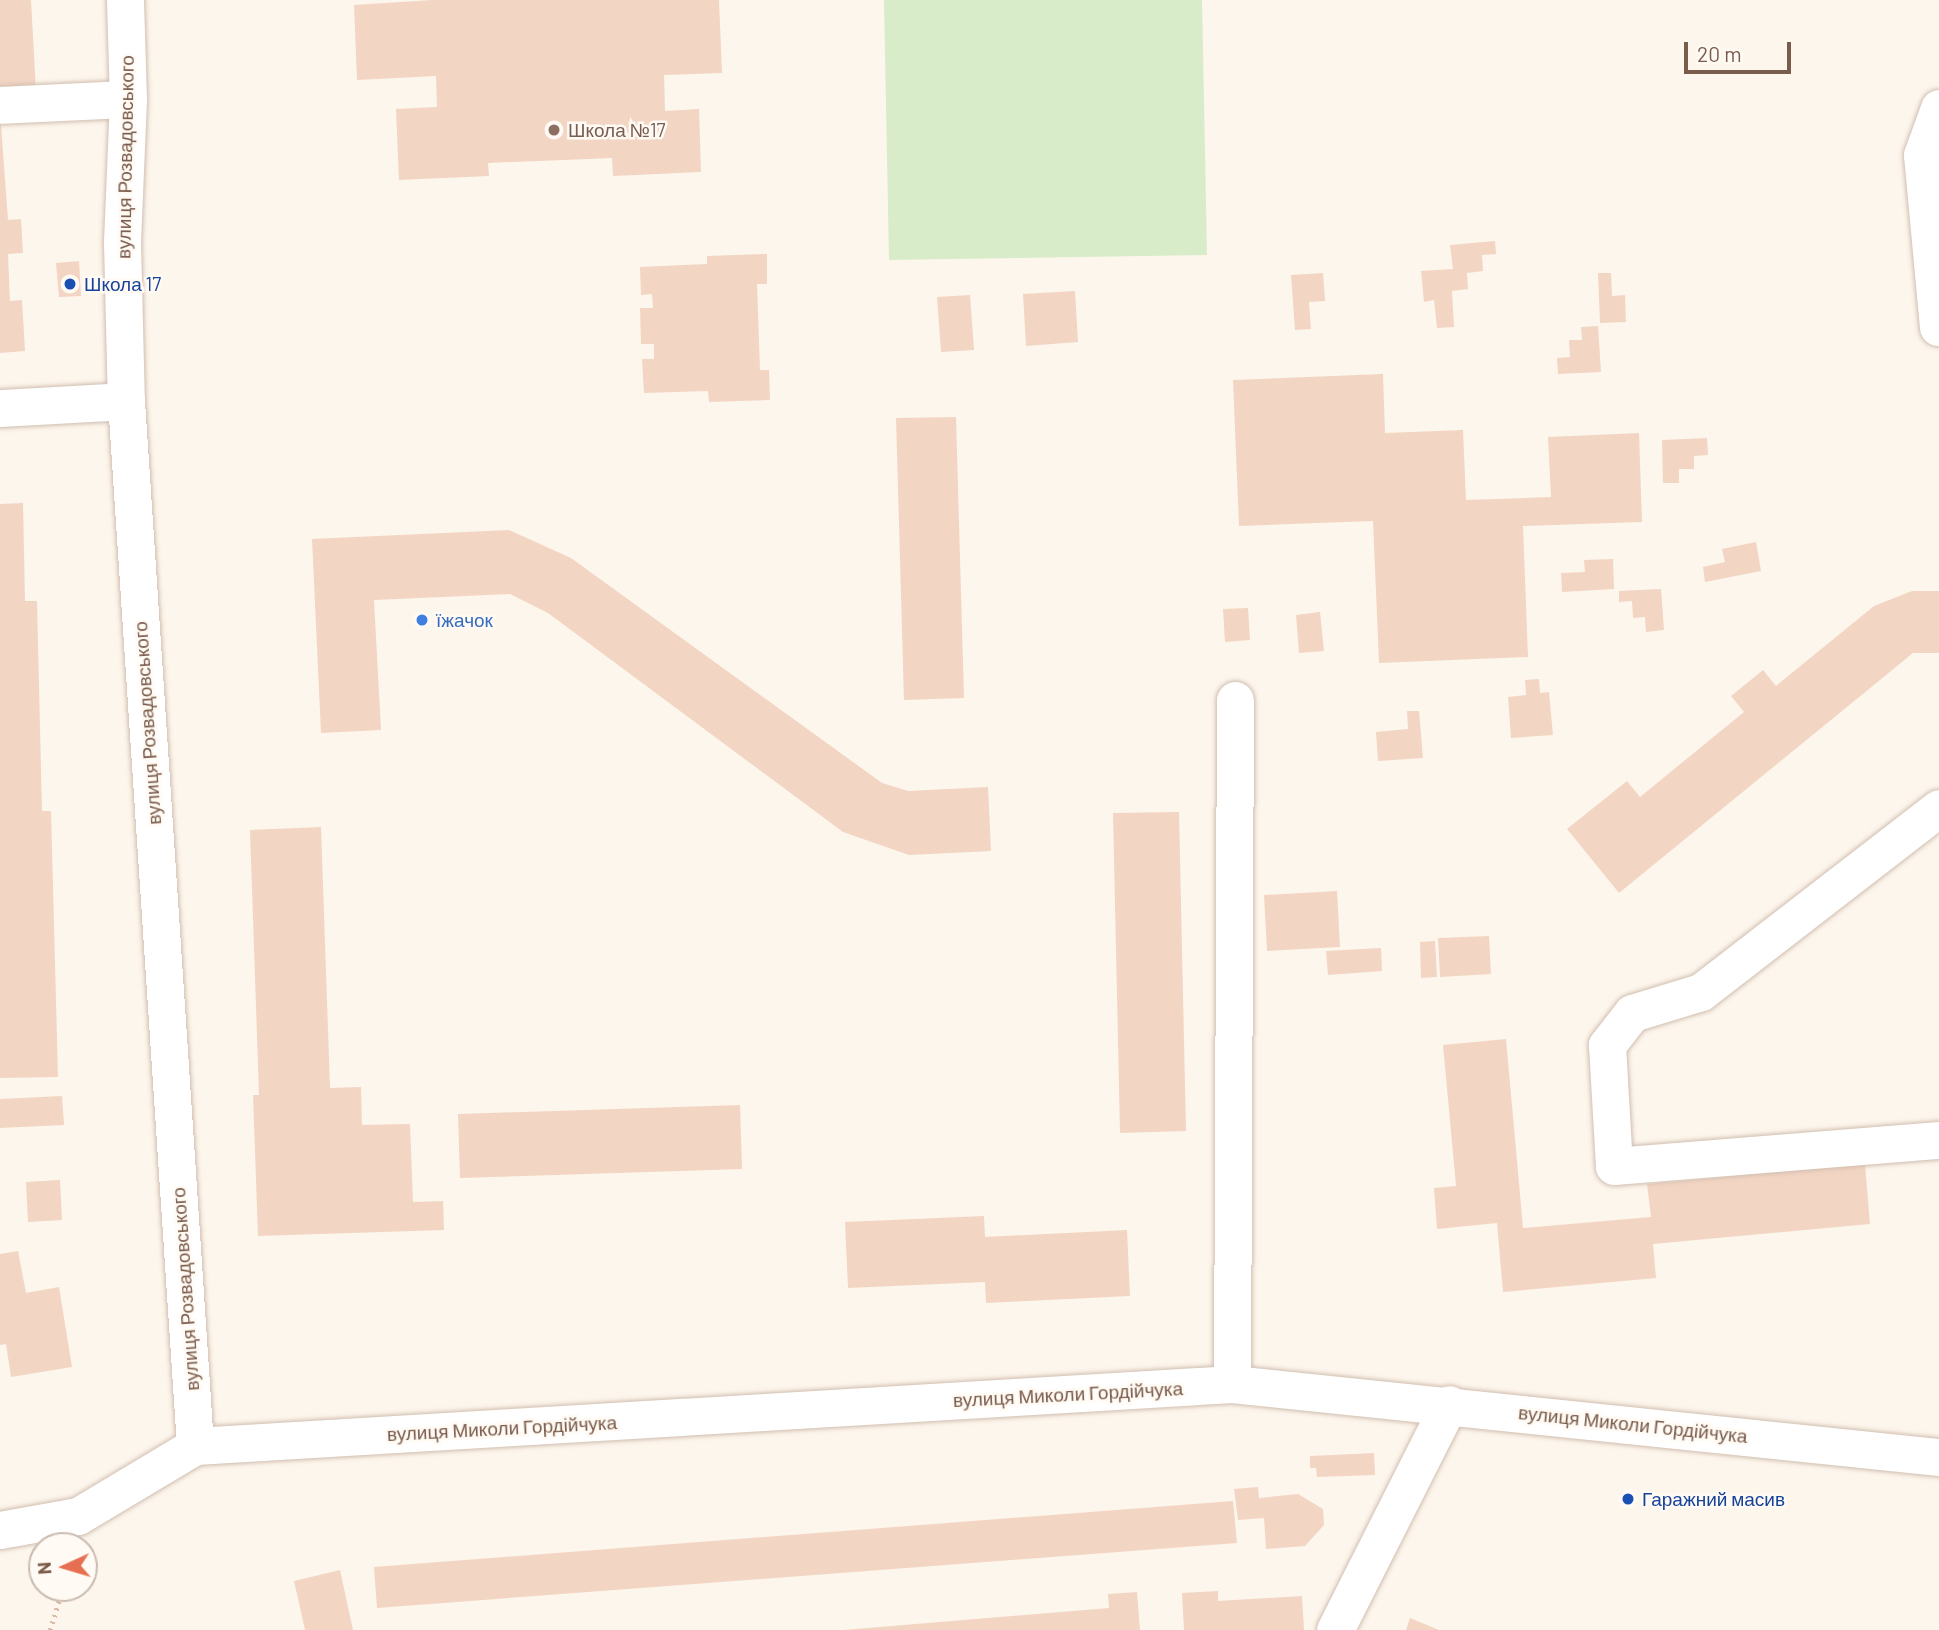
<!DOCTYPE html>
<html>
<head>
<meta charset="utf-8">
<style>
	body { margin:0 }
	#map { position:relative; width:1939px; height:1630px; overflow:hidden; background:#fdf6ec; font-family:Barlow,sans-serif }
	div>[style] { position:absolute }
	.green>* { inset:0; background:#d8ecc9 }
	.building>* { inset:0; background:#f3d5c3 }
	.path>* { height:4.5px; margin-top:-2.25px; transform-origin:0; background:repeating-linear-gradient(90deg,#d9b8a5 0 2px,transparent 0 7px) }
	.roads { filter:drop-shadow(0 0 2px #d1beb0) drop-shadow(0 0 2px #d1beb0) }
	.minor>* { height:37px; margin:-18.5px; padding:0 18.5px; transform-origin:18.5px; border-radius:18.5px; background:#fff }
	.dots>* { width:19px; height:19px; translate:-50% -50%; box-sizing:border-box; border:4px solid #fffaf3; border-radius:50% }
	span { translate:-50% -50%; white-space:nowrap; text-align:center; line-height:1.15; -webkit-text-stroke:5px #fffaf3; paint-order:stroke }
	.education-label { font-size:19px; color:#785e54 }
	.left { translate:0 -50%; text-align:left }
	.street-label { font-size:19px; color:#7a5c4d }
	.transit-label { font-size:19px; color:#164399 }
	.shop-label { font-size:19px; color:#366cbe }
	.north { position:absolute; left:28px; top:1532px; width:70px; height:70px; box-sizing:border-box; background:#fffaf3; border:2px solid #cabbb1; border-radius:50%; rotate:266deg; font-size:19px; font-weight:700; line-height:28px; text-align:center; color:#7a5c4d }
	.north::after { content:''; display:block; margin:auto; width:24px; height:32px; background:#e76f51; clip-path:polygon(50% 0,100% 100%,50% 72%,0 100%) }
	.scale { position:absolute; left:1684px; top:42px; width:107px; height:32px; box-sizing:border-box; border:4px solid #7a5c4d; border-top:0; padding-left:9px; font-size:21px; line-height:24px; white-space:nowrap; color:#7a5c4d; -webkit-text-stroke:5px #fffaf3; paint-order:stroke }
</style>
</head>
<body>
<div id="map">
	<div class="green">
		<div style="clip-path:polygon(884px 0,1202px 0,1207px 255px,889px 260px)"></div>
	</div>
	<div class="building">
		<div style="clip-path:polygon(0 0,31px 0,36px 92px,0 94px)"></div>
		<div style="clip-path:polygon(432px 0,719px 0,722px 73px,664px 75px,665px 111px,699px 109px,701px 172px,613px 176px,612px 158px,488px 163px,489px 176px,399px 180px,396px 109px,437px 107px,436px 76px,357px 80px,354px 5px)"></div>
		<div style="clip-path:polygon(0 111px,8px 220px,21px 219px,23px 253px,8px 254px,10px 301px,22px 300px,25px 351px,0 353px)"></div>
		<div style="clip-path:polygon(1495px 241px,1496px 254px,1482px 255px,1483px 271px,1467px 273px,1468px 289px,1452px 291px,1454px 327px,1437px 328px,1434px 300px,1424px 302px,1421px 271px,1453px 269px,1450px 245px)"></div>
		<div style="clip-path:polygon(767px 254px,767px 284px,757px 284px,760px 370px,769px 370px,770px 400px,709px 402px,708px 391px,644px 393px,642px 359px,654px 359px,654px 344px,641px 344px,640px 308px,653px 308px,652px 294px,641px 295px,640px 267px,707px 264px,707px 256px)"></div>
		<div style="clip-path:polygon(79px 261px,81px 296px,59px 297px,56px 263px)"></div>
		<div style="clip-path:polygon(1323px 273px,1325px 301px,1309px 302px,1311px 329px,1295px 330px,1291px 275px)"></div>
		<div style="clip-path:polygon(1598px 273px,1611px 273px,1612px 296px,1625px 295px,1626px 322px,1600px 323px)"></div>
		<div style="clip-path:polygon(1075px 291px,1078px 342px,1026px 346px,1023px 294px)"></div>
		<div style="clip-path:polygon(970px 295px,974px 350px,941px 352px,937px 297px)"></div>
		<div style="clip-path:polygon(1598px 326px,1601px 372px,1558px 374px,1557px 358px,1570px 357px,1569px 340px,1582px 340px,1581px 327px)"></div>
		<div style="clip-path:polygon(1383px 374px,1385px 433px,1463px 430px,1466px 500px,1551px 497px,1548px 437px,1639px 433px,1642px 522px,1523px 526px,1528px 657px,1379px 663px,1373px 521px,1239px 526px,1233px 380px)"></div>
		<div style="clip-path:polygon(956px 417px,964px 698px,904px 700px,896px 418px)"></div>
		<div style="clip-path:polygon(1707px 438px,1708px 455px,1694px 456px,1694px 469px,1679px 469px,1679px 483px,1663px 483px,1662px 440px)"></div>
		<div style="clip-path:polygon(23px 503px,25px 601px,37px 601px,42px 811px,51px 811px,58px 1077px,0 1078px,0 504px)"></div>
		<div style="clip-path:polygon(509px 530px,571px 558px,882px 783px,908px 791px,988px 787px,991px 851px,909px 855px,843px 832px,548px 613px,510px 594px,374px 600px,381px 730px,321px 733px,312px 539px)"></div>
		<div style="clip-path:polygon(1756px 542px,1761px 571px,1705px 582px,1703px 567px,1725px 562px,1722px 549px)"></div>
		<div style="clip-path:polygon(1613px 559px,1614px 589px,1562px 592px,1561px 573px,1585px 572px,1584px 560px)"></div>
		<div style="clip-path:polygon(1661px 589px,1664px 630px,1646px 632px,1645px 617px,1633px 618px,1632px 601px,1619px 602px,1619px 591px)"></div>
		<div style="clip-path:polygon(1912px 591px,1939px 591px,1939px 653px,1913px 653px,1619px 893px,1567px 829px,1627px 781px,1640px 797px,1744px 712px,1731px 696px,1763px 670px,1776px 686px,1874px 606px)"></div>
		<div style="clip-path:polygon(1248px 608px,1250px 640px,1225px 642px,1223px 609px)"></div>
		<div style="clip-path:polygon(1320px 612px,1324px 651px,1299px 653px,1296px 615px)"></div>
		<div style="clip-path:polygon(1539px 679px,1540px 693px,1549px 692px,1553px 735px,1511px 738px,1508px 697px,1526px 695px,1525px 680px)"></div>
		<div style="clip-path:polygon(1407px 711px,1419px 711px,1423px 758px,1378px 761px,1376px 732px,1408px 729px)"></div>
		<div style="clip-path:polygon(1179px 812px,1186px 1131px,1120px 1133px,1113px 813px)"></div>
		<div style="clip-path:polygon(321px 827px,330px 1088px,361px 1087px,362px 1125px,410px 1124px,413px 1202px,443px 1201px,444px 1230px,258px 1236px,253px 1095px,259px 1095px,250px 830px)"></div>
		<div style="clip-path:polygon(1337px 891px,1340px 947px,1267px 951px,1264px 895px)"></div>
		<div style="clip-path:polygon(1489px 936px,1491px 974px,1440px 977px,1438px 938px)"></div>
		<div style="clip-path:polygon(1435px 941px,1437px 977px,1421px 978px,1420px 942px)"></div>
		<div style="clip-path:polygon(1381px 948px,1382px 971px,1328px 975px,1326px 951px)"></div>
		<div style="clip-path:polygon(1506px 1039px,1523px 1228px,1651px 1217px,1647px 1184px,1865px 1164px,1870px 1224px,1653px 1244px,1656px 1278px,1503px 1292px,1497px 1223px,1437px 1229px,1434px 1188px,1456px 1186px,1443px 1045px)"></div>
		<div style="clip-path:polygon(62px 1096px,64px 1125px,0 1128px,0 1099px)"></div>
		<div style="clip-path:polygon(740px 1105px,742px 1169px,460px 1178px,458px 1114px)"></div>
		<div style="clip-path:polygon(60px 1180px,62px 1220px,28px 1222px,26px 1182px)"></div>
		<div style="clip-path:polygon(984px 1216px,985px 1237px,1127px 1230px,1130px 1296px,986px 1303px,985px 1282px,848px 1288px,845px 1222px)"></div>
		<div style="clip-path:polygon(18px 1251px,26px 1293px,59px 1287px,72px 1367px,11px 1377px,6px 1344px,0 1345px,0 1254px)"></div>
		<div style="clip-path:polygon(1374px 1453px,1375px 1475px,1317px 1477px,1316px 1468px,1310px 1468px,1310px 1456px)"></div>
		<div style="clip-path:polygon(1258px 1487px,1259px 1498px,1298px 1494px,1323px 1509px,1324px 1525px,1305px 1546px,1266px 1549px,1264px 1518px,1238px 1520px,1234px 1489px)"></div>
		<div style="clip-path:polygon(1233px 1501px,1237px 1543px,377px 1608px,374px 1567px)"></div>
		<div style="clip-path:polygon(340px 1570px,353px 1630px,305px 1630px,294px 1581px)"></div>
		<div style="clip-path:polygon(1218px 1591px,1218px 1601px,1302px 1596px,1304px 1630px,1184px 1630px,1182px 1593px)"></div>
		<div style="clip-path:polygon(1137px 1592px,1140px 1630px,843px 1630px,1109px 1608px,1108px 1594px)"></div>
		<div style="clip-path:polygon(1410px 1618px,1439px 1630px,1406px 1630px)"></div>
	</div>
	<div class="path">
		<div style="left:50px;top:1630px;width:44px;rotate:-72.8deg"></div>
	</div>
	<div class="roads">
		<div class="minor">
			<div style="left:125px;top:0;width:99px;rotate:88.3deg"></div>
			<div style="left:128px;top:99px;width:143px;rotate:92.4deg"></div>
			<div style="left:122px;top:242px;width:159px;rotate:88.6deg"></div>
			<div style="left:126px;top:401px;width:1047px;rotate:86.22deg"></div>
			<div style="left:0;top:105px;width:128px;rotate:-2.7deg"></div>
			<div style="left:1938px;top:327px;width:173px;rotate:-95.3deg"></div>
			<div style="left:1922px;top:155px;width:50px;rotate:-70.1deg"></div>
			<div style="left:0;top:408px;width:126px;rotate:-3.2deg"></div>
			<div style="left:1939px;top:808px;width:301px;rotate:142.3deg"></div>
			<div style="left:1701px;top:992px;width:72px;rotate:163.1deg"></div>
			<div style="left:1632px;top:1013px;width:41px;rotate:128deg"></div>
			<div style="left:1607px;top:1045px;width:121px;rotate:86.7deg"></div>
			<div style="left:1614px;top:1166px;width:326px;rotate:-4.6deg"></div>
			<div style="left:1232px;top:1384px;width:684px;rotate:-89.75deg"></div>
			<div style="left:0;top:1530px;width:79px;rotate:-10.2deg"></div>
			<div style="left:78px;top:1516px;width:136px;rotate:-30.9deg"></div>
			<div style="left:195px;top:1446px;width:1039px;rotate:-3.42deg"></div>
			<div style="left:1232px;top:1384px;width:711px;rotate:5.9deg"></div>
			<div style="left:1335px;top:1630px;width:253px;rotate:-63.2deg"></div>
		</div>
	</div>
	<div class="dots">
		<div style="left:554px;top:130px;background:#8d6e63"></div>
		<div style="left:70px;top:284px;background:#1a4fb4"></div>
		<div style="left:422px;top:620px;background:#3f7fe0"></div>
		<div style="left:1628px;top:1499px;background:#1a4fb4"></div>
	</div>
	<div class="education-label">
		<span class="left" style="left:568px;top:130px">Школа №17</span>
	</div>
	<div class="street-label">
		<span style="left:125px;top:157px;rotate:-89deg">вулиця Розвадовського</span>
		<span style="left:147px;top:723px;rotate:-94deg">вулиця Розвадовського</span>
		<span style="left:185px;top:1289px;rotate:-94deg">вулиця Розвадовського</span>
		<span style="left:1068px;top:1394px;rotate:-3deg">вулиця Миколи Гордійчука</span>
		<span style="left:1633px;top:1424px;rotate:6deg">вулиця Миколи Гордійчука</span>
		<span style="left:502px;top:1428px;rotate:-3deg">вулиця Миколи Гордійчука</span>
	</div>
	<div class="transit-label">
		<span class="left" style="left:84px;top:284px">Школа 17</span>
		<span class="left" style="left:1642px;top:1499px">Гаражний масив</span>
	</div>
	<div class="shop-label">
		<span class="left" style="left:436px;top:620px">їжачок</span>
	</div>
	<div class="north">N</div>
	<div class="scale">20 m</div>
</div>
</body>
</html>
